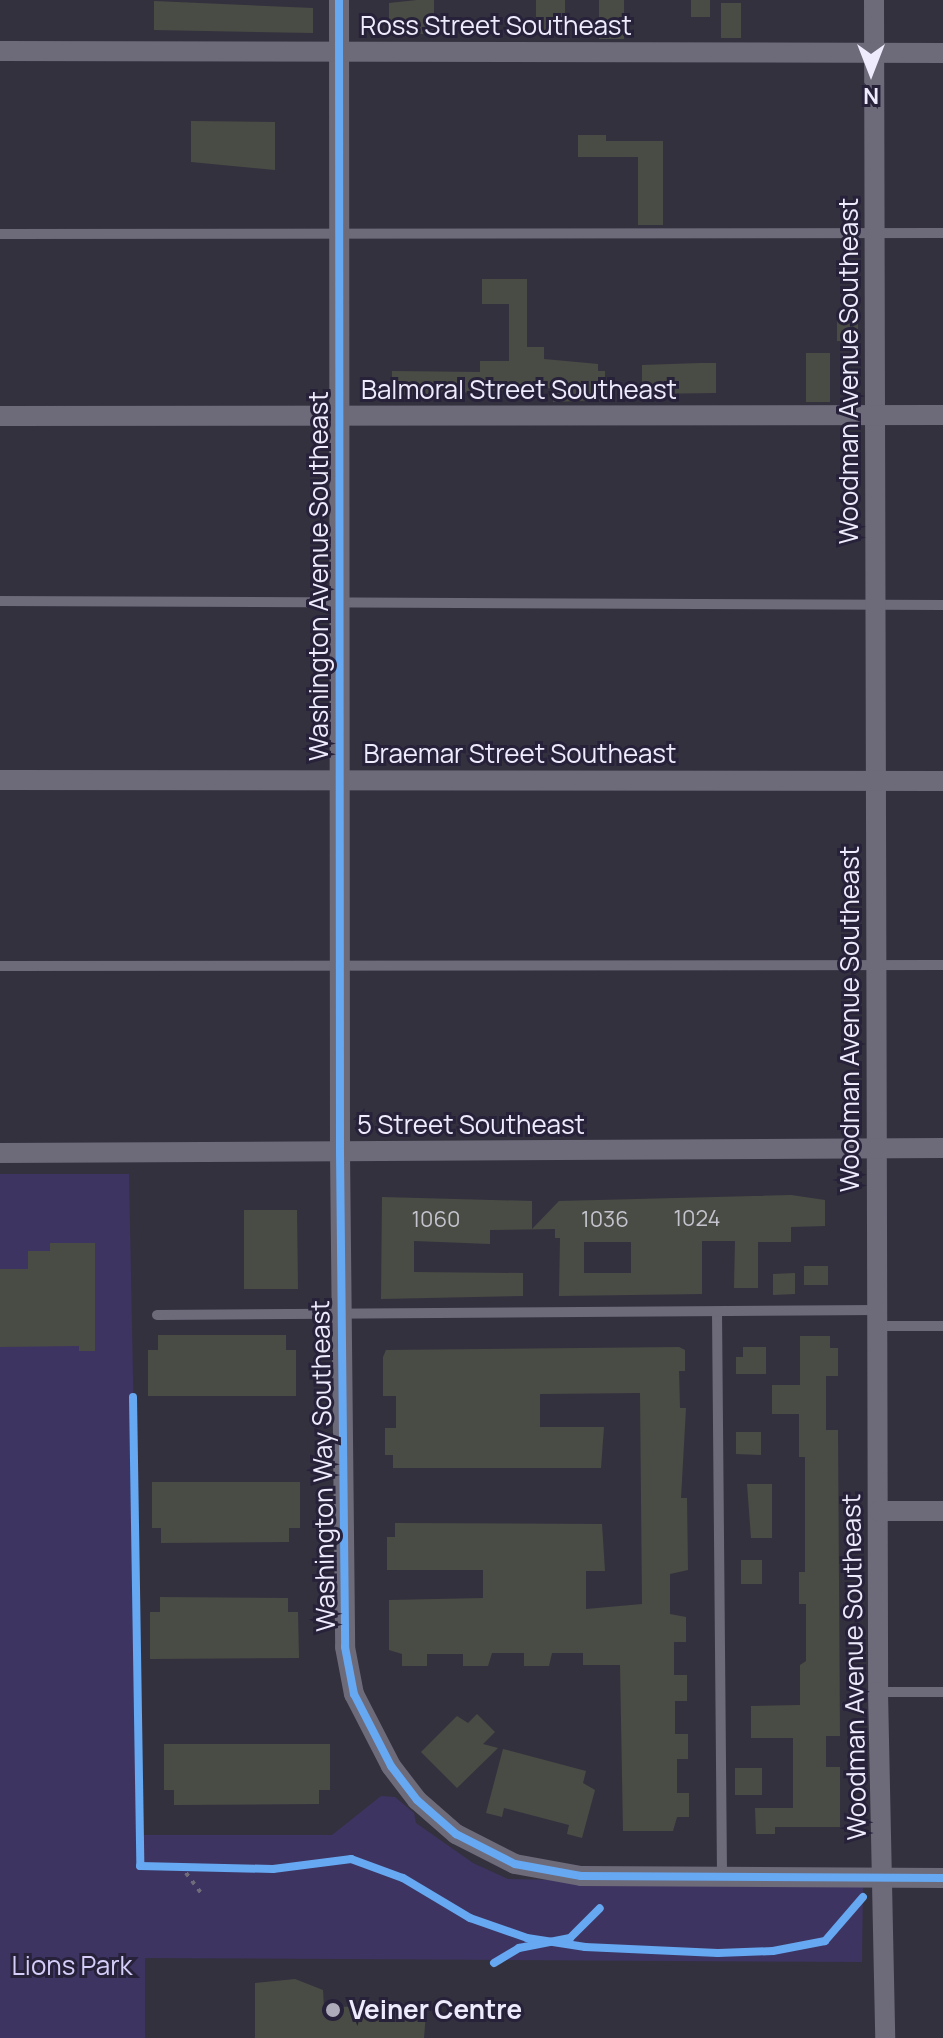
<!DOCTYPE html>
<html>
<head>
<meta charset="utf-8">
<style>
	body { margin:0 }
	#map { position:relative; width:943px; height:2038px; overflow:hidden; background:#34313f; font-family:Manrope,sans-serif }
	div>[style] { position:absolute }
	.green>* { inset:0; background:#3e3461 }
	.building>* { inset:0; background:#494c44 }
	.path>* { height:4px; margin-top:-2px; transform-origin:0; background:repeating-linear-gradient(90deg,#6f6c7a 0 4px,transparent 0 10px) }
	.service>* { height:10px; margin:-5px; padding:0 5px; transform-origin:5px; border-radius:5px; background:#6d6a7a }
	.minor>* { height:20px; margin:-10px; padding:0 10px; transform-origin:10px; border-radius:10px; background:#6d6a7a }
	.cycleway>* { height:8px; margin:-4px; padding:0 4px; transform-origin:4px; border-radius:4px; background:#66a8f1 }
	.dots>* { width:22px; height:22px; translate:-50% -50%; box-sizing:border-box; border:4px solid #27213a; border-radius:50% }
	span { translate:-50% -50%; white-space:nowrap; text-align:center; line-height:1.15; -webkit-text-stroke:6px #27213a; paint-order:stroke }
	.number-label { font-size:22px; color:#c5c3ce }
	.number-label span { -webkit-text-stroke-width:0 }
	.street-label { font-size:26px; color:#eeebfc }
	.park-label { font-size:26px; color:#d4cef8 }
	.poi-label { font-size:26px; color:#eeebfc; font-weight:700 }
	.left { translate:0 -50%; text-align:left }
	.north { position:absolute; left:831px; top:32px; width:80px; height:80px; -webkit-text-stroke:6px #27213a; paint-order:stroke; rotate:180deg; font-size:22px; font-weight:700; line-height:32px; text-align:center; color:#eeebfc }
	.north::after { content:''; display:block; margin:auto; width:28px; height:36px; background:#eeebfc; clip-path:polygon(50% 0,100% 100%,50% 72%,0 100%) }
</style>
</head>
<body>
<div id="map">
	<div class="green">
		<div style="clip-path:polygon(0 1174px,129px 1174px,142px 1835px,332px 1835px,381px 1796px,395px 1797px,414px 1813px,416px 1823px,473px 1863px,508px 1879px,863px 1886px,862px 1962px,145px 1958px,145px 2038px,0 2038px)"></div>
	</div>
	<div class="building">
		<div style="clip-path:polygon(417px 0,434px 0,434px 34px,389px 34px,389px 3px)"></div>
		<div style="clip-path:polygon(536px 0,565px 0,565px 33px,536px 33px)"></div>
		<div style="clip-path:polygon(599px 0,624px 0,624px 39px,599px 39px)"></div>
		<div style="clip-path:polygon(691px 0,710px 0,710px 17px,691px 17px)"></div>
		<div style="clip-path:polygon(154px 1px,313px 8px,313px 33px,154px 30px)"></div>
		<div style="clip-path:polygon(721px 3px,741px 3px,741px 38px,721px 38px)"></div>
		<div style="clip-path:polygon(191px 121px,275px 122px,275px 170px,191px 162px)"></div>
		<div style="clip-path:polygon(578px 135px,606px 135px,606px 141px,663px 141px,663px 225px,638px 225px,638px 157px,578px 157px)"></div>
		<div style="clip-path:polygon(482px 279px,527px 279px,527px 347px,544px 347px,544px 359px,598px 364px,598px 371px,605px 371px,605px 400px,553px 402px,553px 388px,392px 396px,392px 371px,480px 372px,480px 361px,509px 361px,509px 304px,482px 304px)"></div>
		<div style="clip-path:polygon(837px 316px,858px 316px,858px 341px,837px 341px)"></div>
		<div style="clip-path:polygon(806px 353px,830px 353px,830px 402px,806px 402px)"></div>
		<div style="clip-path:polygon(700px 363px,716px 363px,716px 393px,642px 394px,642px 365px)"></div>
		<div style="clip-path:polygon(evenodd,791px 1195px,825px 1200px,825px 1226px,791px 1227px,791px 1242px,758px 1242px,758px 1288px,734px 1288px,735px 1241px,702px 1241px,702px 1294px,559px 1296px,560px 1238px,555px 1238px,555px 1229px,490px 1230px,490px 1244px,414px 1241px,414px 1272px,523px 1273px,523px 1296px,381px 1299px,382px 1197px,532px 1201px,532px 1229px,559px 1201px,791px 1195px,584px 1242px,631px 1242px,631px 1273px,584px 1273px,584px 1242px)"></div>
		<div style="clip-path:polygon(244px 1210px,297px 1210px,298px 1289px,244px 1289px)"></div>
		<div style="clip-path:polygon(50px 1243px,95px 1243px,95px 1351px,79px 1351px,79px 1346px,0 1347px,0 1269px,28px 1269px,28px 1251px,50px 1251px)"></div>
		<div style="clip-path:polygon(804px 1266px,828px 1266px,828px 1285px,804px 1285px)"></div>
		<div style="clip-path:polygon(795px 1273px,795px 1294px,773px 1295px,773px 1274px)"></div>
		<div style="clip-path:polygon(158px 1335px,286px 1335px,286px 1350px,296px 1350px,296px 1396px,148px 1396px,148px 1350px,158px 1350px)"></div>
		<div style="clip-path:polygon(800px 1336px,830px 1336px,830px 1348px,838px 1348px,838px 1376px,826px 1376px,826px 1430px,838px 1430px,840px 1736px,826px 1736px,826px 1767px,840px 1767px,840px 1827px,775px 1827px,775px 1834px,756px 1834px,755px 1808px,793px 1808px,793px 1738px,751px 1738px,751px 1706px,800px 1705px,800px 1665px,806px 1661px,806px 1604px,799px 1604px,799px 1572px,805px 1572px,805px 1457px,799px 1457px,799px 1414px,772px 1414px,772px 1385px,800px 1385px)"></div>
		<div style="clip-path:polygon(679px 1347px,685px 1350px,685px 1371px,679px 1371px,680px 1408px,686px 1408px,681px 1498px,687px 1498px,688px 1570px,670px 1574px,670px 1614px,686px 1617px,686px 1642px,674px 1642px,674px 1675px,687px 1675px,687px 1701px,675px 1701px,675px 1734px,688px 1734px,688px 1759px,677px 1759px,677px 1793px,689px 1793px,689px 1817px,677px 1817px,673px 1831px,623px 1831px,620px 1665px,583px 1665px,583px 1653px,552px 1653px,549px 1666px,524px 1666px,524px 1653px,492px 1653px,488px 1666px,463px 1666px,463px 1654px,427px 1654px,427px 1666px,402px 1666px,402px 1654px,389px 1650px,389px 1600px,483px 1598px,483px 1570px,387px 1570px,387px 1537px,395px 1537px,395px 1523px,602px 1524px,605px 1571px,586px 1571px,586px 1609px,642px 1604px,640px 1393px,540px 1394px,540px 1427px,604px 1427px,601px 1468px,393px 1468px,393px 1455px,385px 1455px,385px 1428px,396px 1428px,396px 1396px,383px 1396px,383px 1357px,386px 1350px)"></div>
		<div style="clip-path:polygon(743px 1347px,766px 1347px,766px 1374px,736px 1374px,736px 1357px,743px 1357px)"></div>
		<div style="clip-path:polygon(736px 1432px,761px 1432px,761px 1455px,736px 1454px)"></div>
		<div style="clip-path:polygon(152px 1482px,300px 1482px,300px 1528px,289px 1528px,289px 1542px,161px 1543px,161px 1528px,152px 1528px)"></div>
		<div style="clip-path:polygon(747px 1484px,772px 1484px,772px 1538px,751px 1538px)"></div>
		<div style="clip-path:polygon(741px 1560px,762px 1560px,762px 1584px,741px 1584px)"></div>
		<div style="clip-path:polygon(160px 1597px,288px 1598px,288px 1612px,298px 1612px,299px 1658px,150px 1659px,150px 1612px,160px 1612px)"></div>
		<div style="clip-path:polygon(477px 1714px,495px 1732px,483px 1744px,498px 1748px,457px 1788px,421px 1752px,457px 1716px,468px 1723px)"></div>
		<div style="clip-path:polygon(164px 1744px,330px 1744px,330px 1790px,319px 1790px,319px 1804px,174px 1805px,174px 1790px,164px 1790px)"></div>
		<div style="clip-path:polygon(503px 1749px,586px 1771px,583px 1783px,595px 1790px,582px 1838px,567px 1834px,569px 1825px,504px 1808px,502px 1817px,486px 1813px)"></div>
		<div style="clip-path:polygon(735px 1768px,762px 1768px,762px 1795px,735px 1795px)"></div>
		<div style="clip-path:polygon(295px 1979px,323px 1990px,324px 2007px,411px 2006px,411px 2013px,426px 2013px,424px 2038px,255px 2038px,255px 1983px)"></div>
	</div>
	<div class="path">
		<div style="left:180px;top:1865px;width:38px;rotate:53deg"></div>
	</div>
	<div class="service">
		<div style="left:0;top:234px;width:943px;rotate:-0.06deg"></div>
		<div style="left:0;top:601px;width:943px;rotate:0.24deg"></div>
		<div style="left:0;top:966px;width:943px;rotate:-0.06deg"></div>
		<div style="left:717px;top:1312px;width:565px;rotate:89.49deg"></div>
		<div style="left:157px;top:1315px;width:720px;rotate:-0.4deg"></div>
		<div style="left:877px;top:1326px;width:66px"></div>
		<div style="left:878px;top:1692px;width:65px"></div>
	</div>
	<div class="minor">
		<div style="left:339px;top:0;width:1152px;rotate:89.95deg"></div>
		<div style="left:340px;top:1152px;width:495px;rotate:89.4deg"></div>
		<div style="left:345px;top:1647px;width:48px;rotate:79.2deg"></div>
		<div style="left:354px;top:1694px;width:81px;rotate:62.8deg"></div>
		<div style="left:391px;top:1766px;width:43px;rotate:52.6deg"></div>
		<div style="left:417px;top:1800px;width:52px;rotate:41.1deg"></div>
		<div style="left:456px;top:1834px;width:66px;rotate:27deg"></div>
		<div style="left:515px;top:1864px;width:67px;rotate:10.3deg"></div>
		<div style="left:581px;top:1876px;width:362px;rotate:0.3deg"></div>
		<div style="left:874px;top:0;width:1692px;rotate:89.86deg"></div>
		<div style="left:878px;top:1692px;width:346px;rotate:88.8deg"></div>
		<div style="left:0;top:51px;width:943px;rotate:0.12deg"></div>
		<div style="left:0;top:416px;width:943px;rotate:-0.06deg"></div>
		<div style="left:0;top:780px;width:943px;rotate:0.06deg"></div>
		<div style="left:0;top:1153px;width:943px;rotate:-0.3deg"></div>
		<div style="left:878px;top:1511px;width:65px"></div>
	</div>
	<div class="cycleway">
		<div style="left:339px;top:0;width:1152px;rotate:89.95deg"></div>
		<div style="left:340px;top:1152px;width:495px;rotate:89.4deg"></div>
		<div style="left:345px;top:1647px;width:48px;rotate:79.2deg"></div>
		<div style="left:354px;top:1694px;width:81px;rotate:62.8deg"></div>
		<div style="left:391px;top:1766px;width:43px;rotate:52.6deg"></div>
		<div style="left:417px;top:1800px;width:52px;rotate:41.1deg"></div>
		<div style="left:456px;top:1834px;width:66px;rotate:27deg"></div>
		<div style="left:515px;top:1864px;width:67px;rotate:10.3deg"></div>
		<div style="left:581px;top:1876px;width:362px;rotate:0.3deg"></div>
		<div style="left:133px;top:1397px;width:469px;rotate:89.1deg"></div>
		<div style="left:140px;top:1866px;width:133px;rotate:1.3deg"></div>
		<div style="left:273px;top:1869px;width:79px;rotate:-7.3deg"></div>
		<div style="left:351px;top:1859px;width:55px;rotate:20.1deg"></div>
		<div style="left:403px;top:1878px;width:78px;rotate:30.8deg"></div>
		<div style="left:470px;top:1918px;width:60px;rotate:19.3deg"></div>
		<div style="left:527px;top:1938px;width:59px;rotate:8.8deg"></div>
		<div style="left:585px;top:1947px;width:133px;rotate:2.6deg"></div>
		<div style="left:718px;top:1953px;width:55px;rotate:-2.1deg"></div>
		<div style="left:773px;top:1951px;width:53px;rotate:-10.9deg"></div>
		<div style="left:825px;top:1941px;width:58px;rotate:-49.2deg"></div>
		<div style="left:494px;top:1963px;width:29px;rotate:-31deg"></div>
		<div style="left:519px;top:1948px;width:52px;rotate:-11.1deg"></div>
		<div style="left:570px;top:1938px;width:42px;rotate:-45deg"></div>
	</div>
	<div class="dots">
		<div style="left:333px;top:2010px;background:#adaaba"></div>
	</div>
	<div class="number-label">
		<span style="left:697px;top:1219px">1024</span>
		<span style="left:436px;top:1220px">1060</span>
		<span style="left:605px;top:1220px">1036</span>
	</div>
	<div class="street-label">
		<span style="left:496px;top:26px">Ross Street Southeast</span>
		<span style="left:849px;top:371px;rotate:-90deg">Woodman Avenue Southeast</span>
		<span style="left:519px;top:390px">Balmoral Street Southeast</span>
		<span style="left:319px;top:576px;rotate:-90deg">Washington Avenue Southeast</span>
		<span style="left:520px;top:754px">Braemar Street Southeast</span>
		<span style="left:850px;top:1019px;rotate:-90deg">Woodman Avenue Southeast</span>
		<span style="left:471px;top:1125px">5 Street Southeast</span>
		<span style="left:323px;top:1466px;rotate:-91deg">Washington Way Southeast</span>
		<span style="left:854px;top:1667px;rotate:-91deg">Woodman Avenue Southeast</span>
	</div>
	<div class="park-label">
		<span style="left:72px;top:1966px">Lions Park</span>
	</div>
	<div class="poi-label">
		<span class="left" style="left:349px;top:2010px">Veiner Centre</span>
	</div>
	<div class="north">N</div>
</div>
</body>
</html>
